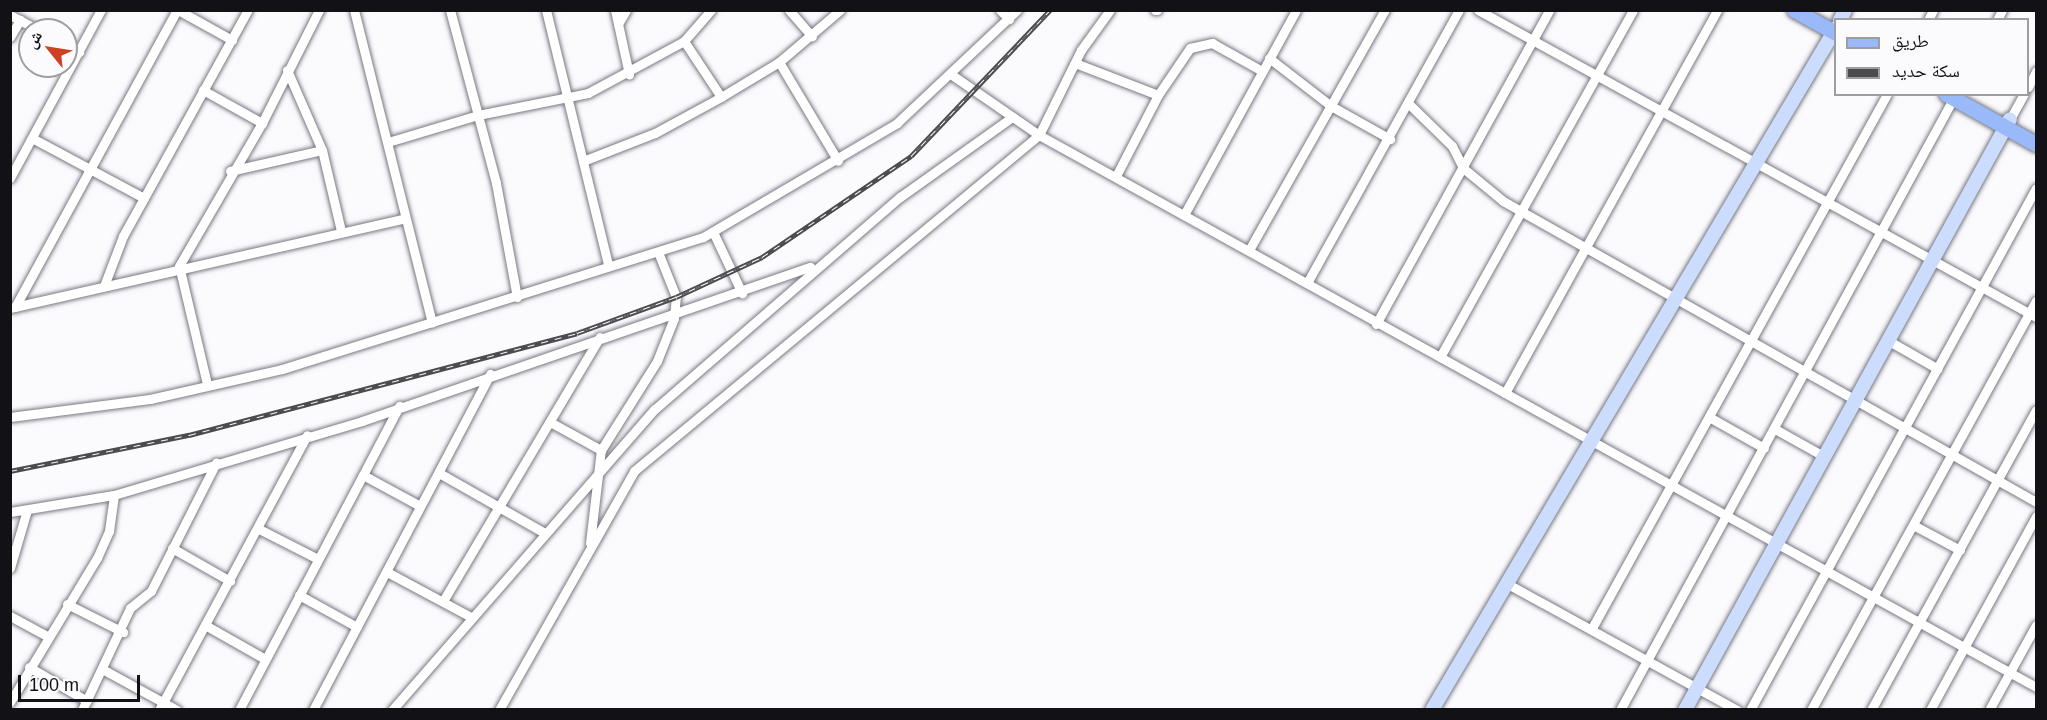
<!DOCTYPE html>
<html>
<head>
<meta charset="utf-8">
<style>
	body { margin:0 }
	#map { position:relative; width:2047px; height:720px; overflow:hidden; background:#fbfbfe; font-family:Helvetica,"Noto Naskh Arabic",sans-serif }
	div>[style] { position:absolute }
	.roads { filter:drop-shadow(0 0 2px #787882) drop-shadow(0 0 2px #787882) }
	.street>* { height:9px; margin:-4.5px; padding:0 4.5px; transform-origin:4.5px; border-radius:4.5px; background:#fff }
	.secondary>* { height:14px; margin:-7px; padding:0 7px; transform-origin:7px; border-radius:7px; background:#ccdcfc }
	.primary>* { height:15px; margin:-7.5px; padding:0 7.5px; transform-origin:7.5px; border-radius:7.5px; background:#9ab9f8 }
	.rail>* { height:4.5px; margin-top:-2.25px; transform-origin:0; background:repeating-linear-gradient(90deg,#fbfbfe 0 7px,#4c4c4f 0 14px); box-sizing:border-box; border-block:2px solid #4c4c4f }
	span { translate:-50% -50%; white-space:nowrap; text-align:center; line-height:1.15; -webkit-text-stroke:5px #fbfbfe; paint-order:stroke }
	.frame { position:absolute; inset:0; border:12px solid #121216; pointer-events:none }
	.legend { position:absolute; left:1834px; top:18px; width:195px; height:78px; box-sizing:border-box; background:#fbfbfe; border:2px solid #9e9ea1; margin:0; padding:8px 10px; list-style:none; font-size:18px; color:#121216 }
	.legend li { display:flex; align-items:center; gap:12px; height:30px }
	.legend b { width:30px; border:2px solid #9e9ea1 }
	.north { position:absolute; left:18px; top:18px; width:60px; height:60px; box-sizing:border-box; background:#fbfbfe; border:2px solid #9e9ea1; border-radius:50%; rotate:300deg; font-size:16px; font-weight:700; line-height:24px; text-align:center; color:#121216 }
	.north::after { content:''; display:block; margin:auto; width:21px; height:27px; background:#cc4222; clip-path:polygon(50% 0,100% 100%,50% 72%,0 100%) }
	.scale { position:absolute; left:18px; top:675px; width:122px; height:27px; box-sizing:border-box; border:3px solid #121216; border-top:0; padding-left:8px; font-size:18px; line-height:21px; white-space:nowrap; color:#121216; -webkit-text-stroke:4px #fbfbfe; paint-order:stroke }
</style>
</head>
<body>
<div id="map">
	<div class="roads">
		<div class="street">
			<div style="left:178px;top:10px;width:62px;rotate:29.1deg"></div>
			<div style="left:354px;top:10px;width:322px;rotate:76deg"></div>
			<div style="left:450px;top:10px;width:179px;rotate:75.1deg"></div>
			<div style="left:496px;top:183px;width:116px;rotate:79.6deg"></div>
			<div style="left:546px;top:10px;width:262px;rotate:76.3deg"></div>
			<div style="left:615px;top:10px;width:66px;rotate:77.7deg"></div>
			<div style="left:789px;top:10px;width:35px;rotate:49deg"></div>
			<div style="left:1000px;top:10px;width:13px;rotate:45deg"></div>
			<div style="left:1155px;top:10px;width:2px"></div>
			<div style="left:1478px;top:10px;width:637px;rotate:28.82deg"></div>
			<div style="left:10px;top:15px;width:32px;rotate:28deg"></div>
			<div style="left:1928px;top:20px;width:11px;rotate:-63deg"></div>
			<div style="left:1997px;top:20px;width:11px;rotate:-63deg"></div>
			<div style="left:618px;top:24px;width:16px;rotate:-60deg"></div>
			<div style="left:10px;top:37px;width:20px;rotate:-60deg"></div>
			<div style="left:684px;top:41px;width:67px;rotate:56.5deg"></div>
			<div style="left:66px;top:45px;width:15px;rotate:28deg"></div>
			<div style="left:1269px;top:58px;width:78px;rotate:37.7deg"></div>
			<div style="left:1331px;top:106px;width:68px;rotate:29.2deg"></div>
			<div style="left:779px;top:62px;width:115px;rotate:59.2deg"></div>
			<div style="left:1075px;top:63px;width:89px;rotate:21.1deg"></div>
			<div style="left:287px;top:70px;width:87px;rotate:66.4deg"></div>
			<div style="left:322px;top:150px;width:83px;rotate:76.8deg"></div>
			<div style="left:952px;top:75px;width:106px;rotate:34.6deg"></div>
			<div style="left:1039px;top:135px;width:1140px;rotate:28.97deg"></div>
			<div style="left:2028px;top:87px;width:18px;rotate:-63deg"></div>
			<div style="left:203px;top:90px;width:68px;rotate:29.2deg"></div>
			<div style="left:1409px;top:104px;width:60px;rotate:44.3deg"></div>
			<div style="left:1452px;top:146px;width:25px;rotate:63deg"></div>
			<div style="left:1463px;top:168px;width:52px;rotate:39.5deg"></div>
			<div style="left:1503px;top:201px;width:612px;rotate:29.45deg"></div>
			<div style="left:2010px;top:119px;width:29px;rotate:-61deg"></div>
			<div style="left:32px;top:138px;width:127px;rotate:28.2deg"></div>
			<div style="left:388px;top:142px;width:94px;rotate:-16.7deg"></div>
			<div style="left:478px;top:115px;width:112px;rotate:-11.3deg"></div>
			<div style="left:588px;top:93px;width:109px;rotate:-28.4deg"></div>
			<div style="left:684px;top:41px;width:41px;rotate:-48.9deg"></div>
			<div style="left:583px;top:161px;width:77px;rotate:-21.3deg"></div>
			<div style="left:655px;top:133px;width:75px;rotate:-28.6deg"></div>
			<div style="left:721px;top:97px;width:68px;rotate:-31.1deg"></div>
			<div style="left:779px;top:62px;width:80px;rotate:-40.4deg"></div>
			<div style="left:230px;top:171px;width:94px;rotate:-12.9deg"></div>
			<div style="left:1116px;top:176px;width:91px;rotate:-62.6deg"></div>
			<div style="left:1158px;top:95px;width:57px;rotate:-55.8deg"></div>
			<div style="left:1190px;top:48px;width:23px;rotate:-13deg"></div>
			<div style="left:1212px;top:43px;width:57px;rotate:29.2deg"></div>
			<div style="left:10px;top:178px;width:191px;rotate:-61.6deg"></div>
			<div style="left:1185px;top:213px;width:231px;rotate:-61.3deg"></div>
			<div style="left:713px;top:232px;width:68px;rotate:64.6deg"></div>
			<div style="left:1249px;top:250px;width:276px;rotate:-60.5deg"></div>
			<div style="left:1307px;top:283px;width:312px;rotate:-60.9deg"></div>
			<div style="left:104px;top:286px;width:53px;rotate:-69.2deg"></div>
			<div style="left:123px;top:236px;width:258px;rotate:-61.1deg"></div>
			<div style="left:15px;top:307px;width:338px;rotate:-61.4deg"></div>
			<div style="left:10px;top:308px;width:405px;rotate:-12.8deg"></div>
			<div style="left:1376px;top:324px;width:359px;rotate:-61.1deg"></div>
			<div style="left:1889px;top:341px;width:56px;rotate:29.7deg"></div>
			<div style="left:1440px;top:357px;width:397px;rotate:-60.9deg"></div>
			<div style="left:207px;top:384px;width:121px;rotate:-103.3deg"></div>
			<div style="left:179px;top:266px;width:165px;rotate:-59.9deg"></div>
			<div style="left:262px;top:123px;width:127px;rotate:-63.2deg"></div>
			<div style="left:1505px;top:393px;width:438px;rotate:-61deg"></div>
			<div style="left:10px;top:417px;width:141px;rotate:-7.3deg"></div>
			<div style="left:150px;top:399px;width:135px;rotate:-12.8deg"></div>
			<div style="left:282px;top:369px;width:441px;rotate:-17.4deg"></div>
			<div style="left:703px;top:237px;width:225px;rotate:-30.4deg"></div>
			<div style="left:897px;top:123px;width:165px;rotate:-43.3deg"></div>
			<div style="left:1709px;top:417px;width:63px;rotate:29.4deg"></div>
			<div style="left:552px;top:423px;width:56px;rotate:28.9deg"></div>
			<div style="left:1775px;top:429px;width:57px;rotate:29.2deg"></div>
			<div style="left:439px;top:473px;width:120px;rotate:29.6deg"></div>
			<div style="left:363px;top:475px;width:65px;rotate:28.5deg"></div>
			<div style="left:10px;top:512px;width:105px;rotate:-9.3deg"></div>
			<div style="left:114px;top:495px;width:259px;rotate:-16.6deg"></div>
			<div style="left:362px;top:421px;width:474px;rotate:-19deg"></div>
			<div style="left:1915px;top:526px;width:51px;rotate:28.1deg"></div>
			<div style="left:261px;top:530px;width:64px;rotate:27deg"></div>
			<div style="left:590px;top:543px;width:94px;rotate:-83.3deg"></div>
			<div style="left:601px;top:450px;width:105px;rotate:-57.8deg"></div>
			<div style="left:657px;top:361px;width:46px;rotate:-68.4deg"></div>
			<div style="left:674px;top:318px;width:21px;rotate:-85deg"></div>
			<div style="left:676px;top:297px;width:48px;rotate:-111.8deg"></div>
			<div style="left:172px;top:548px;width:67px;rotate:29.6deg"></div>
			<div style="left:10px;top:568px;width:60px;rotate:-73.7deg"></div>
			<div style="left:387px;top:572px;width:95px;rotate:28.2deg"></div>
			<div style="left:1506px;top:583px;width:264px;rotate:28.8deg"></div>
			<div style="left:299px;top:595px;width:66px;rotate:28.9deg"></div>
			<div style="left:443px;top:601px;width:307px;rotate:-59.3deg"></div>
			<div style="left:67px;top:604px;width:63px;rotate:26.6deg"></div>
			<div style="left:10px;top:616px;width:42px;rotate:28.4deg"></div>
			<div style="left:205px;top:625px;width:69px;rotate:29.5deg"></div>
			<div style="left:1592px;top:628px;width:610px;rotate:-61.08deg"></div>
			<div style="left:29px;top:667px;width:67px;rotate:30.4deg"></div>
			<div style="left:104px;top:670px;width:83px;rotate:28.7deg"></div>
			<div style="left:10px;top:702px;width:168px;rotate:-58.9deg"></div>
			<div style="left:97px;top:558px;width:30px;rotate:-66deg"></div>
			<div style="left:109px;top:531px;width:36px;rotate:-82deg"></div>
			<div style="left:82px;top:710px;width:113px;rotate:-64.8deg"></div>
			<div style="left:130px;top:608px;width:27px;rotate:-39deg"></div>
			<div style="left:151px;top:591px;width:144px;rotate:-63.1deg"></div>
			<div style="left:159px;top:710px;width:312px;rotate:-61.7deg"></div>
			<div style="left:239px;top:710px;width:344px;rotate:-62.2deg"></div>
			<div style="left:313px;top:710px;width:380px;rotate:-62.2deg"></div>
			<div style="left:392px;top:710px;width:400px;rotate:-48.9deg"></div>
			<div style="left:655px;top:409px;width:324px;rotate:-40.9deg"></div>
			<div style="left:900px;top:197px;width:138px;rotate:-35.5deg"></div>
			<div style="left:499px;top:710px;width:274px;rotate:-60.5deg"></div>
			<div style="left:634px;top:471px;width:526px;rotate:-39.68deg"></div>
			<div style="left:1039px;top:135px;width:95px;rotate:-63.7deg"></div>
			<div style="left:1081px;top:50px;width:49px;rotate:-54.1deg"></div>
			<div style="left:1620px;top:710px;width:696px;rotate:-61.41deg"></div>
			<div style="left:1750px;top:710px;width:595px;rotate:-61.28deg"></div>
			<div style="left:1811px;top:710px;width:467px;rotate:-61.2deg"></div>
			<div style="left:1871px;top:710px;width:342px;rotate:-61.2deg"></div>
			<div style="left:1930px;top:710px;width:221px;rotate:-61.3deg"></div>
			<div style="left:1989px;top:710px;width:97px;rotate:-61.1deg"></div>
		</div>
		<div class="secondary">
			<div style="left:1840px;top:20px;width:11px;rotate:-63deg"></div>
			<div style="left:1432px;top:710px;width:793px;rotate:-59.36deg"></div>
			<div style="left:1685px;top:710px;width:674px;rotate:-61.19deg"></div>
		</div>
		<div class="primary">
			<div style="left:1794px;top:10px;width:48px;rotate:28.7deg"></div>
			<div style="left:1946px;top:94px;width:103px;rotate:29.1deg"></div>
		</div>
	</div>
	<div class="rail">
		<div style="left:10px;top:471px;width:183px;rotate:-11.4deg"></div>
		<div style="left:189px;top:435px;width:401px;rotate:-14.7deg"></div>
		<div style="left:577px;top:333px;width:105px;rotate:-20deg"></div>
		<div style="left:676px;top:297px;width:95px;rotate:-24.9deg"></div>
		<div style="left:762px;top:257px;width:180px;rotate:-34.1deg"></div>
		<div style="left:911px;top:156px;width:202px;rotate:-46.4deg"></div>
	</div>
	<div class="frame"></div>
	<ul class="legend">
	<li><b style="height:8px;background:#9ab9f8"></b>طريق</li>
	<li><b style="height:8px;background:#4c4c4f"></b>سكة حديد</li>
	</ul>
	<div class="north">ش</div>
	<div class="scale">100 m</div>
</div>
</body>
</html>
